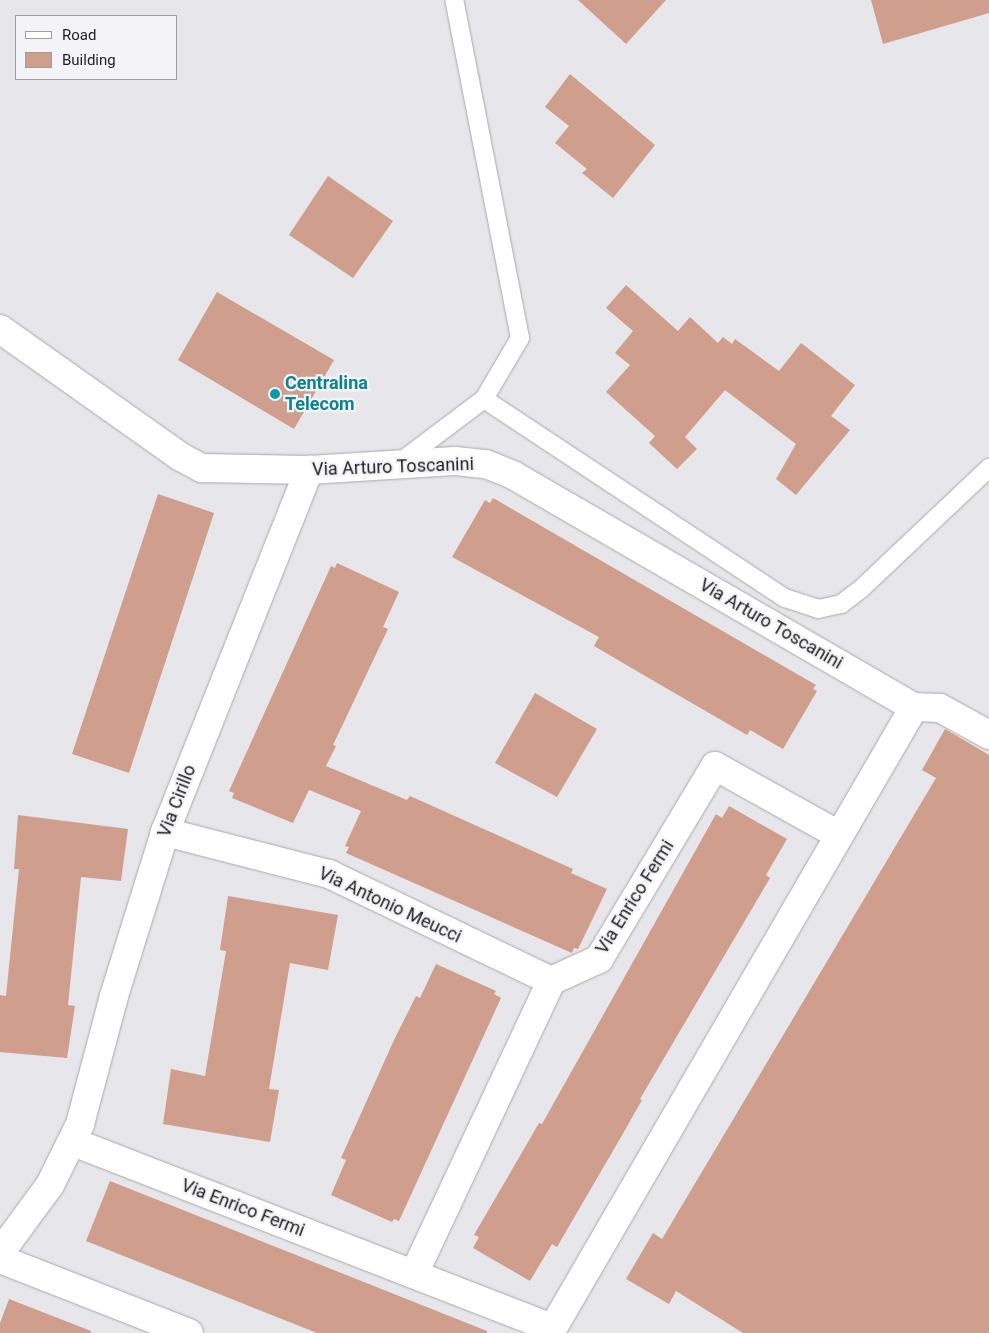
<!DOCTYPE html>
<html>
<head>
<meta charset="utf-8">
<style>
	body { margin:0 }
	#map { position:relative; width:989px; height:1333px; overflow:hidden; background:#e6e6eb; font-family:Roboto,sans-serif }
	div>[style] { position:absolute }
	.building>* { inset:0; background:#cf9e8d }
	.roads { filter:drop-shadow(0 0 1px #a8a8ad) drop-shadow(0 0 1px #a8a8ad) }
	.service>* { height:18px; margin:-9px; padding:0 9px; transform-origin:9px; border-radius:9px; background:#fff }
	.minor>* { height:28px; margin:-14px; padding:0 14px; transform-origin:14px; border-radius:14px; background:#fff }
	.dots>* { width:14px; height:14px; translate:-50% -50%; box-sizing:border-box; border:2px solid #f3f3f8; border-radius:50% }
	span { translate:-50% -50%; white-space:nowrap; text-align:center; line-height:1.15; -webkit-text-stroke:4.5px #f3f3f8; paint-order:stroke }
	.culture-label { font-size:18px; color:#0d838f; font-weight:700 }
	.left { translate:0 -50%; text-align:left }
	.street-label { font-size:18px; color:#1f1f21 }
	.legend { position:absolute; left:15px; top:15px; width:162px; height:65px; box-sizing:border-box; background:#f3f3f8; border:1px solid #9e9ea2; margin:0; padding:6px 9px; list-style:none; font-size:15px; color:#1f1f21 }
	.legend li { display:flex; align-items:center; gap:10px; height:25px }
	.legend b { width:25px; border:1px solid #9e9ea2 }
</style>
</head>
<body>
<div id="map">
	<div class="building">
		<div style="clip-path:polygon(578px 0,666px 0,626px 44px)"></div>
		<div style="clip-path:polygon(871px 0,989px 0,989px 13px,883px 44px)"></div>
		<div style="clip-path:polygon(570px 74px,655px 145px,613px 198px,582px 173px,587px 169px,555px 143px,569px 126px,545px 107px)"></div>
		<div style="clip-path:polygon(328px 176px,393px 221px,353px 278px,289px 235px)"></div>
		<div style="clip-path:polygon(626px 285px,678px 331px,690px 317px,718px 343px,723px 337px,732px 344px,735px 339px,779px 371px,801px 343px,855px 385px,831px 416px,850px 430px,796px 495px,776px 479px,796px 444px,725px 390px,685px 437px,697px 449px,677px 469px,649px 443px,655px 436px,606px 392px,630px 365px,615px 353px,633px 331px,606px 308px)"></div>
		<div style="clip-path:polygon(217px 292px,334px 360px,294px 429px,178px 360px)"></div>
		<div style="clip-path:polygon(158px 494px,214px 513px,129px 773px,72px 754px)"></div>
		<div style="clip-path:polygon(493px 498px,816px 685px,813px 689px,817px 691px,783px 749px,750px 730px,747px 735px,659px 684px,594px 646px,599px 637px,452px 557px,485px 500px,490px 503px)"></div>
		<div style="clip-path:polygon(337px 563px,399px 592px,383px 627px,388px 629px,333px 745px,336px 746px,326px 766px,407px 800px,410px 796px,573px 869px,571px 873px,607px 889px,578px 949px,574px 948px,572px 953px,346px 853px,349px 847px,345px 846px,361px 811px,309px 790px,293px 823px,232px 798px,234px 793px,229px 791px,331px 566px,335px 568px)"></div>
		<div style="clip-path:polygon(535px 693px,597px 729px,557px 797px,495px 763px)"></div>
		<div style="clip-path:polygon(945px 729px,989px 755px,989px 1333px,743px 1333px,676px 1291px,669px 1304px,626px 1279px,653px 1233px,662px 1239px,936px 778px,922px 770px)"></div>
		<div style="clip-path:polygon(729px 806px,787px 839px,766px 875px,770px 878px,640px 1099px,642px 1100px,621px 1137px,557px 1247px,552px 1244px,530px 1281px,473px 1248px,479px 1237px,474px 1235px,539px 1123px,542px 1124px,716px 814px,722px 818px)"></div>
		<div style="clip-path:polygon(18px 815px,128px 829px,121px 881px,81px 877px,68px 1005px,75px 1006px,67px 1058px,0 1052px,0 995px,6px 996px,19px 869px,14px 869px)"></div>
		<div style="clip-path:polygon(228px 896px,338px 915px,328px 970px,290px 963px,269px 1089px,279px 1090px,270px 1142px,163px 1124px,171px 1069px,205px 1076px,226px 951px,220px 950px)"></div>
		<div style="clip-path:polygon(436px 964px,496px 991px,494px 994px,501px 998px,399px 1221px,394px 1219px,392px 1222px,331px 1195px,346px 1160px,341px 1158px,394px 1040px,416px 996px,420px 998px)"></div>
		<div style="clip-path:polygon(110px 1181px,487px 1331px,487px 1333px,317px 1333px,86px 1241px)"></div>
		<div style="clip-path:polygon(9px 1299px,91px 1331px,91px 1333px,0 1333px,0 1323px)"></div>
	</div>
	<div class="roads">
		<div class="service">
			<div style="left:484px;top:399px;width:361px;rotate:33.5deg"></div>
			<div style="left:785px;top:598px;width:35px;rotate:18deg"></div>
			<div style="left:818px;top:609px;width:24px;rotate:-12deg"></div>
			<div style="left:841px;top:604px;width:26px;rotate:-37deg"></div>
			<div style="left:862px;top:588px;width:175px;rotate:-43.4deg"></div>
			<div style="left:399px;top:463px;width:106px;rotate:-37deg"></div>
			<div style="left:484px;top:399px;width:71px;rotate:-59.5deg"></div>
			<div style="left:520px;top:338px;width:344px;rotate:-101deg"></div>
		</div>
		<div class="minor">
			<div style="left:0;top:329px;width:222px;rotate:35.3deg"></div>
			<div style="left:181px;top:457px;width:24px;rotate:28deg"></div>
			<div style="left:202px;top:468px;width:107px;rotate:1.1deg"></div>
			<div style="left:309px;top:470px;width:146px;rotate:-3.5deg"></div>
			<div style="left:455px;top:461px;width:31px;rotate:6deg"></div>
			<div style="left:486px;top:464px;width:29px;rotate:22deg"></div>
			<div style="left:513px;top:475px;width:463px;rotate:30.1deg"></div>
			<div style="left:914px;top:707px;width:26px;rotate:2deg"></div>
			<div style="left:940px;top:708px;width:56px;rotate:28.9deg"></div>
			<div style="left:165px;top:832px;width:169px;rotate:14.4deg"></div>
			<div style="left:329px;top:874px;width:246px;rotate:25.7deg"></div>
			<div style="left:73px;top:1142px;width:514px;rotate:21.22deg"></div>
			<div style="left:0;top:1253px;width:84px;rotate:-53.7deg"></div>
			<div style="left:50px;top:1185px;width:68px;rotate:-63.8deg"></div>
			<div style="left:80px;top:1124px;width:132px;rotate:-75.1deg"></div>
			<div style="left:114px;top:996px;width:172px;rotate:-72.7deg"></div>
			<div style="left:165px;top:832px;width:390px;rotate:-68.3deg"></div>
			<div style="left:0;top:1259px;width:203px;rotate:21.4deg"></div>
			<div style="left:414px;top:1274px;width:323px;rotate:-64.9deg"></div>
			<div style="left:551px;top:981px;width:53px;rotate:-24.6deg"></div>
			<div style="left:599px;top:959px;width:225px;rotate:-59deg"></div>
			<div style="left:715px;top:766px;width:142px;rotate:29.1deg"></div>
			<div style="left:550px;top:1333px;width:724px;rotate:-59.82deg"></div>
		</div>
	</div>
	<div class="dots">
		<div style="left:275px;top:394px;background:#0f9aa8"></div>
	</div>
	<div class="culture-label">
		<span class="left" style="left:285px;top:394px">Centralina<br>Telecom</span>
	</div>
	<div class="street-label">
		<span style="left:393px;top:467px;rotate:-2deg">Via Arturo Toscanini</span>
		<span style="left:771px;top:624px;rotate:30deg">Via Arturo Toscanini</span>
		<span style="left:177px;top:801px;rotate:-69deg">Via Cirillo</span>
		<span style="left:635px;top:897px;rotate:-58deg">Via Enrico Fermi</span>
		<span style="left:390px;top:905px;rotate:25deg">Via Antonio Meucci</span>
		<span style="left:243px;top:1208px;rotate:21deg">Via Enrico Fermi</span>
	</div>
	<ul class="legend">
	<li><b style="height:6px;background:#fff"></b>Road</li>
	<li><b style="height:14px;background:#cf9e8d"></b>Building</li>
	</ul>
</div>
</body>
</html>
